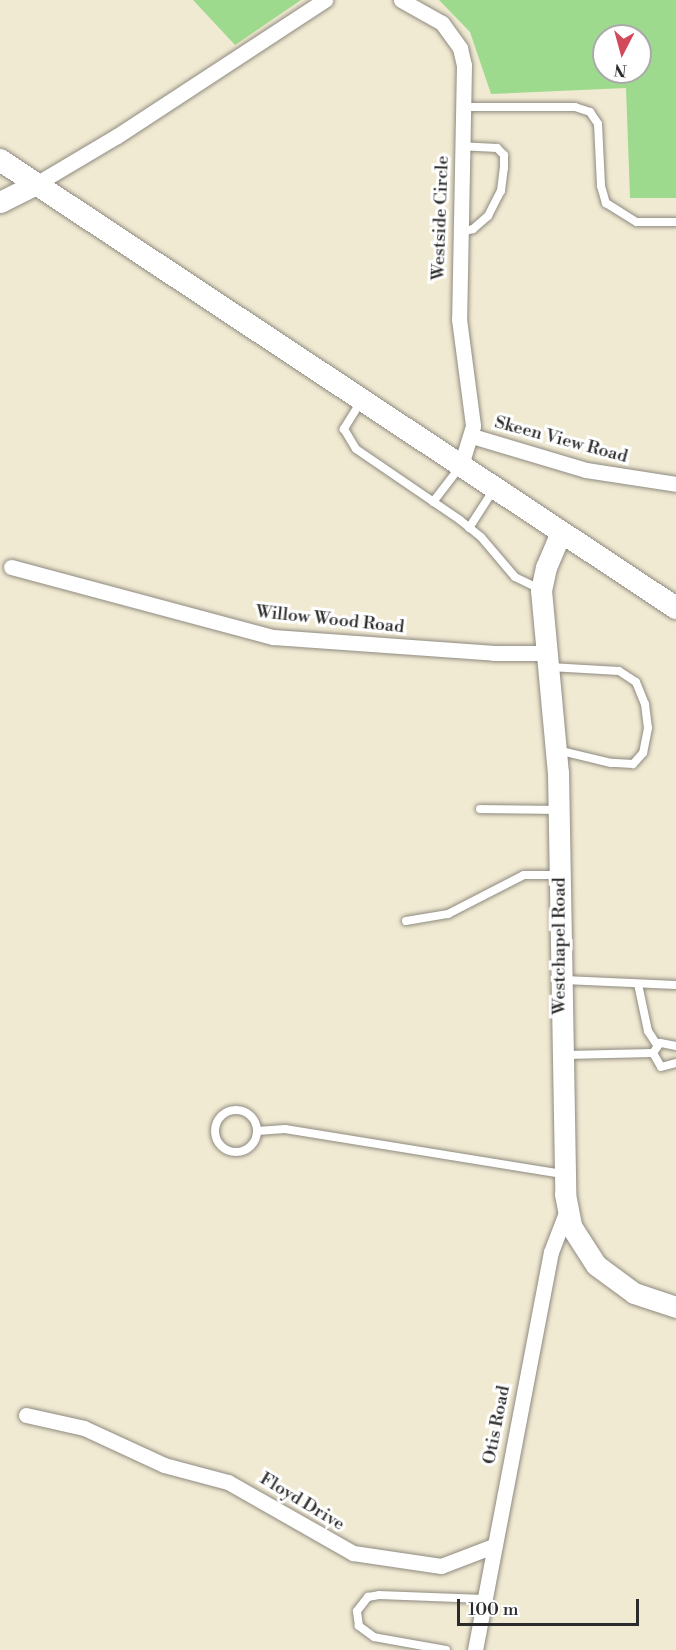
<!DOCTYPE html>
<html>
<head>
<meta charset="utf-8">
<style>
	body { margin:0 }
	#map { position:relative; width:676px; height:1650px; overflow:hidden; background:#f1ead3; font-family:"Libre Bodoni",serif }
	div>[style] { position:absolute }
	.green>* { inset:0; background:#9eda8d }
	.roads { filter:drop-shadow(0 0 2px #8e8a7f) drop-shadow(0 0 2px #8e8a7f) }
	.lane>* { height:8px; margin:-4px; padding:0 4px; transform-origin:4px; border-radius:4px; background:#fff }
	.lane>.ring { margin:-4px; padding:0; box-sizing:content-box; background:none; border:8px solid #fff; border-radius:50% }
	.street>* { height:15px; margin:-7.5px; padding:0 7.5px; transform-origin:7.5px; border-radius:7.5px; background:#fff }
	.secondary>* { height:21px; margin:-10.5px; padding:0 10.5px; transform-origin:10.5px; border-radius:10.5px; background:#fff }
	.primary>* { height:22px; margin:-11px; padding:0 11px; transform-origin:11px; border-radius:11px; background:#fff }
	span { translate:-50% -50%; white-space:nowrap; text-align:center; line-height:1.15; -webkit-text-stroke:6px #fff; paint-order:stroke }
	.street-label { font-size:18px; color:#2b2b2b }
	.north { position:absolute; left:592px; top:24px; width:60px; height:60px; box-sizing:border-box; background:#fff; border:2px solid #aaa; border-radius:50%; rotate:186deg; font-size:16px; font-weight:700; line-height:24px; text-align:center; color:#2b2b2b }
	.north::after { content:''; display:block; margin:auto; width:21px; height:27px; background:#d1495b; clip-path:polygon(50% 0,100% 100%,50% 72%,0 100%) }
	.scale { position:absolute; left:457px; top:1599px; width:182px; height:27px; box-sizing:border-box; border:3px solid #2b2b2b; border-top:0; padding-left:8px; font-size:18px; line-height:21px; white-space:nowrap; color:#2b2b2b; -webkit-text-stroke:4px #fff; paint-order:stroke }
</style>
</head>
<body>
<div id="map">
	<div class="green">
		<div style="clip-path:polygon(193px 0,301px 0,235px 45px)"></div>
		<div style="clip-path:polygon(evenodd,439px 0,676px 0,676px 198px,630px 198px,626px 88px,491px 94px,470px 32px,439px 0,604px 36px,640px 36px,640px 72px,604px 72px,604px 36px)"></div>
	</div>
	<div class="roads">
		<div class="lane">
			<div style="left:465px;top:107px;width:110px"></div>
			<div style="left:575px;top:107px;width:16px;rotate:18deg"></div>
			<div style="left:590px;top:112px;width:14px;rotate:56deg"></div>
			<div style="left:598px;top:124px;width:62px;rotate:87.2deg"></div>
			<div style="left:601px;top:186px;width:18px;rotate:74deg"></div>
			<div style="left:606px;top:203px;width:36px;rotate:32deg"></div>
			<div style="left:637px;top:222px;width:39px"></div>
			<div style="left:461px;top:232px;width:12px;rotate:-14deg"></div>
			<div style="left:473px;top:229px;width:20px;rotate:-41deg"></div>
			<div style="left:488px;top:216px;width:28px;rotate:-63deg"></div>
			<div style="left:501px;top:191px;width:23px;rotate:-83deg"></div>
			<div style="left:504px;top:168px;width:13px;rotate:-90deg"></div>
			<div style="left:504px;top:155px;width:10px;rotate:-135deg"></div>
			<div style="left:497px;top:148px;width:34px;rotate:-177deg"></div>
			<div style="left:360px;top:403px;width:31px;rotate:122deg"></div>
			<div style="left:344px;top:429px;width:23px;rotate:59deg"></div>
			<div style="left:356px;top:449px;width:126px;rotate:34.3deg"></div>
			<div style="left:460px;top:520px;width:27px;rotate:39deg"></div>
			<div style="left:481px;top:537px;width:52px;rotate:49.6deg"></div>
			<div style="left:515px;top:577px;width:28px;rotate:26deg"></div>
			<div style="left:433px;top:502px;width:44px;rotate:-52.4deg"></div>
			<div style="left:469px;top:528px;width:46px;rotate:-57.3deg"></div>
			<div style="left:550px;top:667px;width:69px;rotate:3.3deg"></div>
			<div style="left:619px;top:671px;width:20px;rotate:33deg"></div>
			<div style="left:636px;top:682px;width:24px;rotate:68deg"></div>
			<div style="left:645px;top:704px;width:24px;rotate:83deg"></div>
			<div style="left:648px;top:728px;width:25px;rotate:101deg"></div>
			<div style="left:643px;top:753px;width:15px;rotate:132deg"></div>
			<div style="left:633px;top:764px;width:22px;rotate:-177deg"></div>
			<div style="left:611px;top:763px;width:56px;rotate:-166.5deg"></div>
			<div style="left:480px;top:809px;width:78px;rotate:0.7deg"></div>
			<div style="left:406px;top:921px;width:43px;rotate:-9.5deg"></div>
			<div style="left:448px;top:914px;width:85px;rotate:-27.2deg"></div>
			<div style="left:524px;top:875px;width:34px"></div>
			<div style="left:564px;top:980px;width:112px;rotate:2.6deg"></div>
			<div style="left:638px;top:984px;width:48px;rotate:78deg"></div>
			<div style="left:648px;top:1031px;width:17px;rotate:57deg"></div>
			<div style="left:676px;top:1046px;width:16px;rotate:-169deg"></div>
			<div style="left:660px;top:1043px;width:12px;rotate:125deg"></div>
			<div style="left:653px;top:1053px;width:16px;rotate:60deg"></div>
			<div style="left:661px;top:1067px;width:16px;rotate:-15deg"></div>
			<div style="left:566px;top:1055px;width:87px;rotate:-1.3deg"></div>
			<div class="ring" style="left:215px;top:1110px;width:34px;height:34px"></div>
			<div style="left:257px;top:1131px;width:28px;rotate:-4deg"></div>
			<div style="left:285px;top:1129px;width:281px;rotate:9.2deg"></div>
			<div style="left:446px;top:1650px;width:73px;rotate:-169.8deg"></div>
			<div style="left:374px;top:1637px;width:19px;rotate:-144deg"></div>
			<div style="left:359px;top:1626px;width:15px;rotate:-98deg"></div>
			<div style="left:357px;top:1611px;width:18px;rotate:-52deg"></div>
			<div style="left:368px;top:1597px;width:11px;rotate:-10deg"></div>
			<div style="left:379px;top:1595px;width:105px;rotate:2.2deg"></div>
		</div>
		<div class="street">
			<div style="left:401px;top:0;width:47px;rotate:29.3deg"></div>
			<div style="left:442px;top:23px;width:31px;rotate:54deg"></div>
			<div style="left:460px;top:48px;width:17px;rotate:77deg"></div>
			<div style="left:464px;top:65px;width:254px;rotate:91.1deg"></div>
			<div style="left:459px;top:319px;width:108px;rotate:82.5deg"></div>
			<div style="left:473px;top:426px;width:41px;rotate:107.1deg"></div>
			<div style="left:36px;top:184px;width:94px;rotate:-30.7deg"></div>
			<div style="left:117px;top:136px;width:249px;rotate:-33.2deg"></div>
			<div style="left:472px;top:436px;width:119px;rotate:16.6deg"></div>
			<div style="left:586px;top:470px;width:91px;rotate:8.8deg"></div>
			<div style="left:11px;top:567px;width:271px;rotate:15deg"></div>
			<div style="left:273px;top:637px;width:222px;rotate:4.1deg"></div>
			<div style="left:494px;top:653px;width:52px"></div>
			<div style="left:26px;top:1415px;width:59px;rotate:12.6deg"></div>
			<div style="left:84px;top:1428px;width:88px;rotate:24.8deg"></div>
			<div style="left:164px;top:1465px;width:66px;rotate:14.9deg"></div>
			<div style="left:228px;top:1482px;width:144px;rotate:29.6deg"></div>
			<div style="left:353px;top:1553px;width:89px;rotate:8.4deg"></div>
			<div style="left:441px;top:1566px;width:56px;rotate:-21deg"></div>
			<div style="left:475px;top:1650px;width:405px;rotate:-79.2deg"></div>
			<div style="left:551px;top:1252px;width:45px;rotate:-69.1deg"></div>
		</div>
		<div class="secondary">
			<div style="left:0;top:202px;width:40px;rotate:-26.6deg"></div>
			<div style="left:561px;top:532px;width:38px;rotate:113deg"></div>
			<div style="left:546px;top:567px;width:24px;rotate:102deg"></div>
			<div style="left:541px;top:590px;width:183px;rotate:84.7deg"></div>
			<div style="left:558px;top:772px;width:422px;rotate:89deg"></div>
			<div style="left:565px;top:1194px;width:33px;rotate:79deg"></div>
			<div style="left:571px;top:1226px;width:46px;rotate:57.3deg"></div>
			<div style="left:596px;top:1265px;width:47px;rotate:36.4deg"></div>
			<div style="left:634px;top:1293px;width:44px;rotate:18.4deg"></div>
		</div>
		<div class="primary">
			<div style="left:0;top:160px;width:811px;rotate:33.53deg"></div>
		</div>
	</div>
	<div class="street-label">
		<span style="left:441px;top:218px;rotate:-88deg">Westside Circle</span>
		<span style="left:561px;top:440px;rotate:15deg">Skeen View Road</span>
		<span style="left:330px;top:620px;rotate:6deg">Willow Wood Road</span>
		<span style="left:560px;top:946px;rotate:-90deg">Westchapel Road</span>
		<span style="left:497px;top:1425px;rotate:-79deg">Otis Road</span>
		<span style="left:302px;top:1502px;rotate:31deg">Floyd Drive</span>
	</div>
	<div class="north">N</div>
	<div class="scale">100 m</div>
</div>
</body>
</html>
